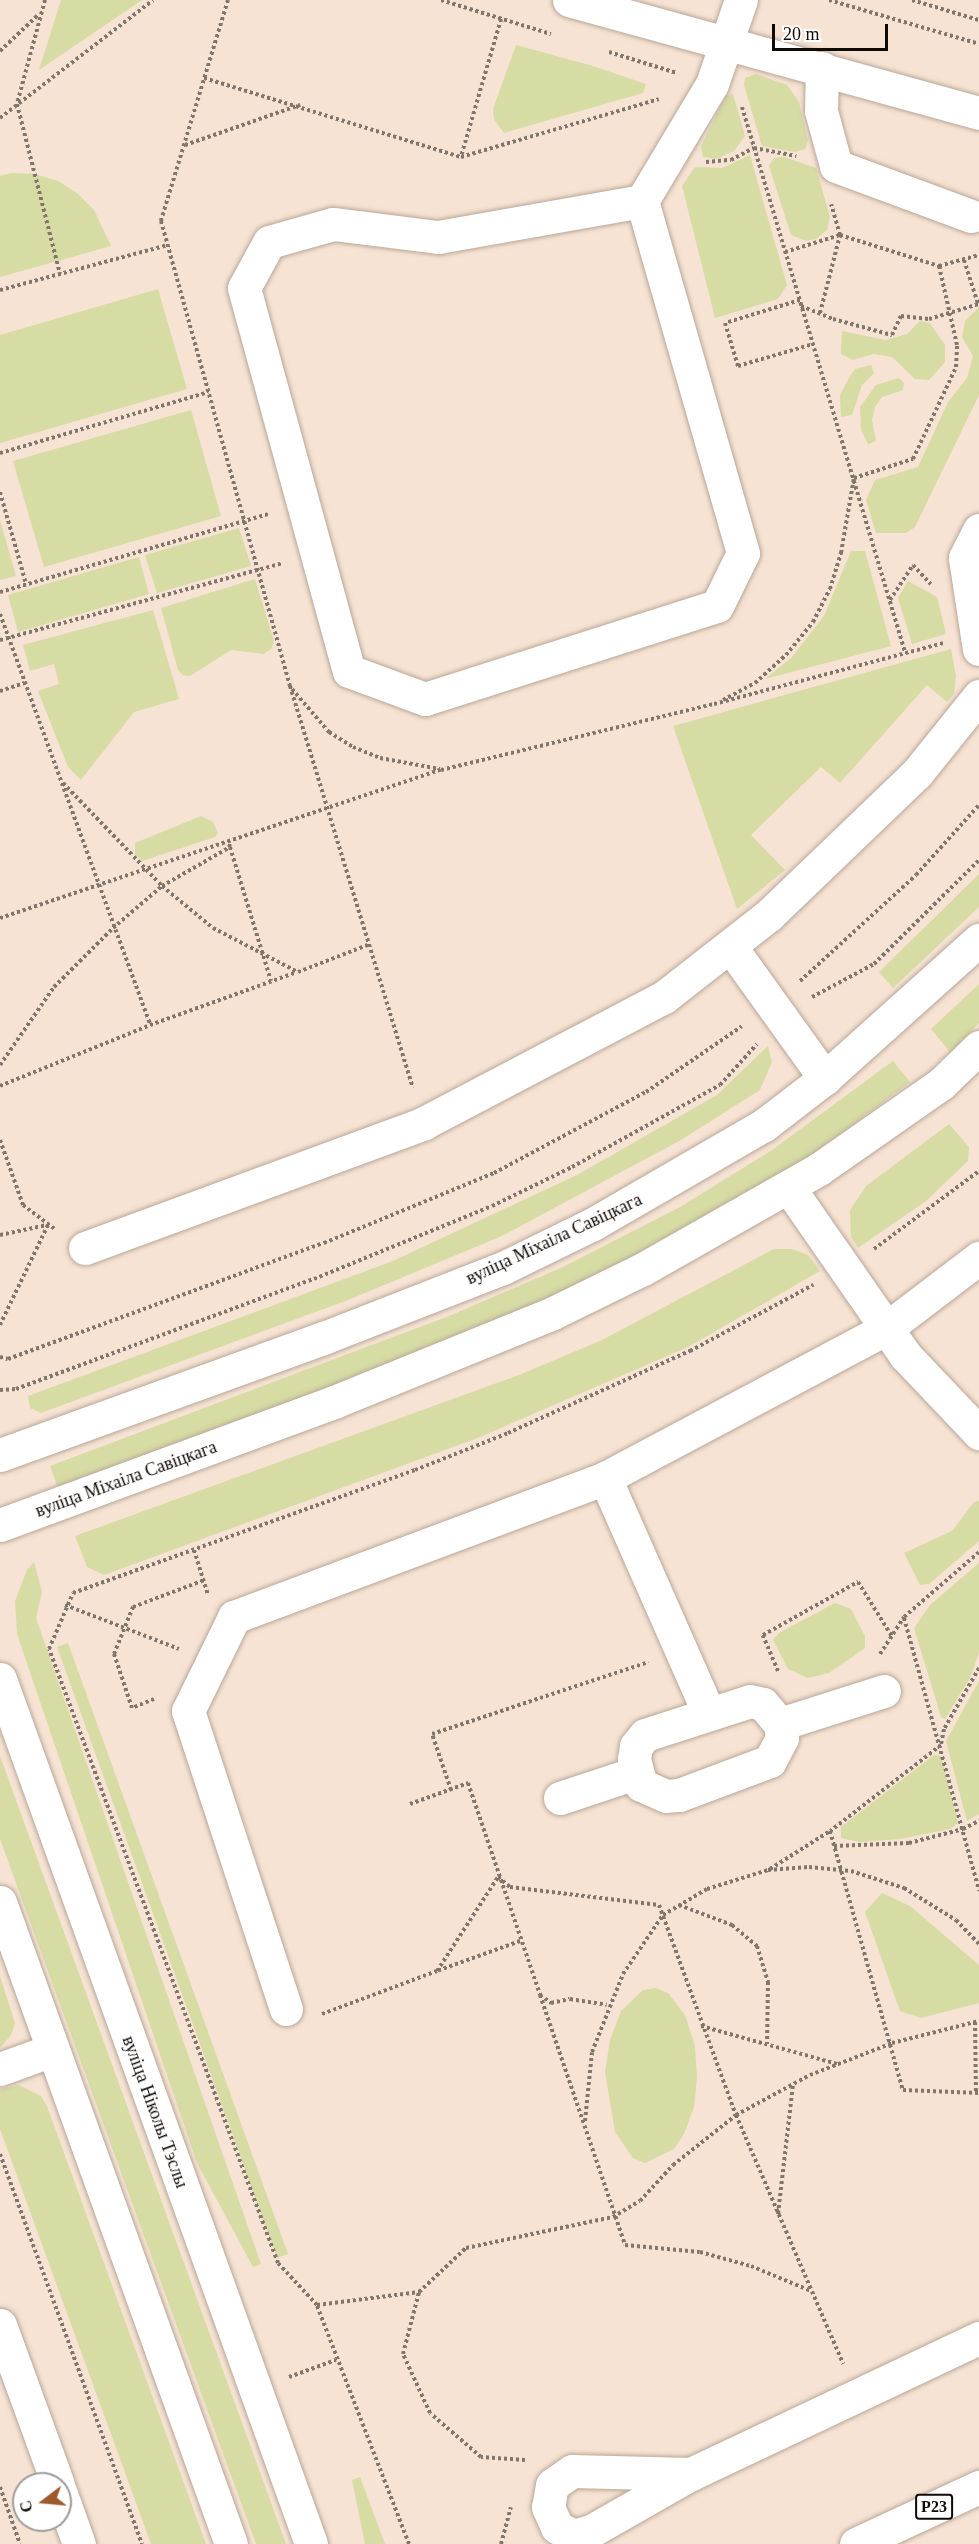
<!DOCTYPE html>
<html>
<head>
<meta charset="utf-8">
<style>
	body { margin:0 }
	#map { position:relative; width:979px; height:2544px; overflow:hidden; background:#f6e3d3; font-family:Georgia,serif }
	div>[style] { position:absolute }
	.green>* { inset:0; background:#d6dca4 }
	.path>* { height:4px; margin-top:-2px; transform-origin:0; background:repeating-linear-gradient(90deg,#82766c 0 3px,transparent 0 6px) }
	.roads { filter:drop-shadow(0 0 2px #b9a798) drop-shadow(0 0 2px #b9a798) }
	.minor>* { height:33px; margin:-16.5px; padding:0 16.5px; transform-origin:16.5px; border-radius:16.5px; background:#fff }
	.major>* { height:33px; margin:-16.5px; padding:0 16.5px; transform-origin:16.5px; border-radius:16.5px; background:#fff }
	span { translate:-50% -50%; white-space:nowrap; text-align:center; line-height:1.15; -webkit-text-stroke:4.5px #fff; paint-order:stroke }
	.shield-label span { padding:2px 4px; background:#fff; border:2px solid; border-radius:4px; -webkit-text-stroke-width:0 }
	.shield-label { font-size:16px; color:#100a06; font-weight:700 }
	.street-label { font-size:18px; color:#100a06 }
	.north { position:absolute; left:12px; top:2472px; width:60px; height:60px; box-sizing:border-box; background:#fff; border:2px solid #9f9d9b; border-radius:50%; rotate:254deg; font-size:16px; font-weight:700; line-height:24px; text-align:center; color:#100a06 }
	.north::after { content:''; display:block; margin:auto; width:21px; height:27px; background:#9d5a2a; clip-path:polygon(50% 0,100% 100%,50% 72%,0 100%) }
	.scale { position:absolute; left:772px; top:24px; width:116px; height:27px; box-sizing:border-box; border:3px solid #100a06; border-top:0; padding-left:8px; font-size:18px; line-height:21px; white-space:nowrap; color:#100a06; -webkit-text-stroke:4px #fff; paint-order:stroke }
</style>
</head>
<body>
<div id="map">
	<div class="green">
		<div style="clip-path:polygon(61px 0,142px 0,39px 70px)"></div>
		<div style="clip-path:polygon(516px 45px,593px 66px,646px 84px,643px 93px,504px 133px,494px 119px,493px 109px)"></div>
		<div style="clip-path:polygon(756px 74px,787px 85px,799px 102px,808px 141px,805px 149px,795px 152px,762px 146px,744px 85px,745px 78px)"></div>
		<div style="clip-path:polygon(733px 94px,745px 136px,734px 151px,716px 159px,703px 157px,701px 146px,726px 96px)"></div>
		<div style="clip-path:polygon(750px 155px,787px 285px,778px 299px,715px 318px,682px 186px,695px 167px,722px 168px)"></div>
		<div style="clip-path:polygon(784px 157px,816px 168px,830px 217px,827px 230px,816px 239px,806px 241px,791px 235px,769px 166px,774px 158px)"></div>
		<div style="clip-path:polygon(11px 173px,35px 174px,58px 181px,77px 193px,94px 210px,111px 246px,0 277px,0 176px)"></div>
		<div style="clip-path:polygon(158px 289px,187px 389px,0 443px,0 335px)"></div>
		<div style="clip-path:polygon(979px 307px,979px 395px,915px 527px,906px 533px,876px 533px,866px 500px,875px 480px,918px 467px,948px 402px,967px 378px,973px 356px,962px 337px,965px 321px)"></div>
		<div style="clip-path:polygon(920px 321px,930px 323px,945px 345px,945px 362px,929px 380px,915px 379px,892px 357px,874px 354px,853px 360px,841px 354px,842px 331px,886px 340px,907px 334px)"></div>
		<div style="clip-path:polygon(871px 365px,874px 373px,862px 385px,852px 415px,841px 417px,840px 395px,850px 376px,855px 369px)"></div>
		<div style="clip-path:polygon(899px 378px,904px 383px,903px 390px,882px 397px,875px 407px,872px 420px,876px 441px,868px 444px,861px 430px,860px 407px,876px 385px)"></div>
		<div style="clip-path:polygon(191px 410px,221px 516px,44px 567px,13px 461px)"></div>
		<div style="clip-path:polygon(0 520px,16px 576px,0 580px)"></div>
		<div style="clip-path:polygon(239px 528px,251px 566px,157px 593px,145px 555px)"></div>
		<div style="clip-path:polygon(851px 551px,865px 551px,891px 646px,765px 679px,791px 658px,824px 616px)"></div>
		<div style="clip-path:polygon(139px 557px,149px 594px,18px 632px,8px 595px)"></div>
		<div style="clip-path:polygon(255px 579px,274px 641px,272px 648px,264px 654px,231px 650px,190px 676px,183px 675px,178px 670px,161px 608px)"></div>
		<div style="clip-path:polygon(908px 581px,937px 597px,946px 634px,912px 644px,898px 598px)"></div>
		<div style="clip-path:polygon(153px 610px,179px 699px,134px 712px,81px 780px,68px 767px,38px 691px,59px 684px,54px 664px,30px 671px,23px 645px)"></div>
		<div style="clip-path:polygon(951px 649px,956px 676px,954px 694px,947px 702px,927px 685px,840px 783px,821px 767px,751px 835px,785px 870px,737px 909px,673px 726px)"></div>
		<div style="clip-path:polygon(201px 816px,213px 822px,218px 833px,215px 837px,142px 861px,135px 854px,135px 843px)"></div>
		<div style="clip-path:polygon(979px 874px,979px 907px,893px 988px,879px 972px)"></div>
		<div style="clip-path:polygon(979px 984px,979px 1023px,950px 1052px,931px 1029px)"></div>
		<div style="clip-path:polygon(768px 1046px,772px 1062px,760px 1090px,681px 1140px,502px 1236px,348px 1300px,41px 1413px,30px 1408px,28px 1396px,393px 1261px,577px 1175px,717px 1095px)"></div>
		<div style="clip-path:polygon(893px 1061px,910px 1082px,801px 1163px,697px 1230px,460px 1342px,58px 1488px,50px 1466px,449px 1316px,563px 1267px,680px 1207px,772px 1150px)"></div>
		<div style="clip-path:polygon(949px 1124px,969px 1147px,968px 1161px,926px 1201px,858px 1248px,851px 1237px,850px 1210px,866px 1186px)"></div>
		<div style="clip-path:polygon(774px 1249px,792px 1249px,808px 1255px,820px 1271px,688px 1347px,475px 1439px,104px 1575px,87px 1567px,75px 1536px,519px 1375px,602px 1340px)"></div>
		<div style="clip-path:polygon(979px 1501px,979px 1541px,929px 1584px,920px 1585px,904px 1553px,952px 1531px,974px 1502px)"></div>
		<div style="clip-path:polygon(34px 1562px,42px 1592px,36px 1618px,261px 2264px,253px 2267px,197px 2163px,17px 1634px,15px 1601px,27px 1570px)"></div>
		<div style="clip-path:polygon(979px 1563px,979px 1653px,970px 1678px,945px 1719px,941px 1717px,914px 1628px,930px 1605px)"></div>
		<div style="clip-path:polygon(835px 1603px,851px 1609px,865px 1636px,865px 1648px,829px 1673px,808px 1678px,788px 1669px,773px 1640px,779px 1633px)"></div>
		<div style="clip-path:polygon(68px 1643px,288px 2254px,277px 2258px,57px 1647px)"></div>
		<div style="clip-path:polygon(979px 1681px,979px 1814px,967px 1821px,946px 1741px)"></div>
		<div style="clip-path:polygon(934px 1755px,941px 1756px,958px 1823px,950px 1829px,900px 1839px,859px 1842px,841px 1838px,841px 1827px)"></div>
		<div style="clip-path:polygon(0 1756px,286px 2544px,256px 2544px,0 1839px)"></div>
		<div style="clip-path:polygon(882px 1893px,910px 1906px,979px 1965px,979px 2003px,921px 2018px,900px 2011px,865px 1912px)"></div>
		<div style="clip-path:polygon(0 1976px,15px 2023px,11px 2035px,0 2048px)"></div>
		<div style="clip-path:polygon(656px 1988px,668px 1993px,685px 2015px,695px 2046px,697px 2078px,694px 2107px,684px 2134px,674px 2149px,645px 2163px,633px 2158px,615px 2132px,605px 2072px,610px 2040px,621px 2011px,643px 1990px)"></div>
		<div style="clip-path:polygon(19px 2085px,41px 2096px,47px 2106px,206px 2544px,151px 2544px,0 2129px,0 2089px)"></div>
		<div style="clip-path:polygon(360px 2477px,385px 2544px,365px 2544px,352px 2480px)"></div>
	</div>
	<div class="path">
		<div style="left:45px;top:0;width:108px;rotate:105.1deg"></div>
		<div style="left:17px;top:104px;width:175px;rotate:75.8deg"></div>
		<div style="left:228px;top:0;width:231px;rotate:106.9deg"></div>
		<div style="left:161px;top:221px;width:483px;rotate:74.5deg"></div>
		<div style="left:290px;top:686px;width:420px;rotate:73deg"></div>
		<div style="left:441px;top:0;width:115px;rotate:17.2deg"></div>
		<div style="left:829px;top:0;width:156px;rotate:16.3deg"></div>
		<div style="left:912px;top:0;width:70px;rotate:16.6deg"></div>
		<div style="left:501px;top:19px;width:144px;rotate:106.2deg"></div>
		<div style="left:461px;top:157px;width:206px;rotate:-16.3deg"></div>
		<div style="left:0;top:51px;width:52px;rotate:-43.5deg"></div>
		<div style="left:609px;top:52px;width:71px;rotate:17.2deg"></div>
		<div style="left:204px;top:78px;width:269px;rotate:17.1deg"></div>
		<div style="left:742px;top:107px;width:569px;rotate:73.35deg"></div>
		<div style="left:0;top:118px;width:193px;rotate:-37.6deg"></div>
		<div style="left:185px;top:145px;width:122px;rotate:-19.2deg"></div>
		<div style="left:706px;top:162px;width:25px;rotate:-5deg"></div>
		<div style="left:731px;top:160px;width:26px;rotate:-28deg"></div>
		<div style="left:754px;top:148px;width:43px;rotate:10.8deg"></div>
		<div style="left:785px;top:252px;width:58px;rotate:-17.2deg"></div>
		<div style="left:840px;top:235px;width:104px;rotate:17.4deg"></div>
		<div style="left:939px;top:266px;width:41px;rotate:-15.4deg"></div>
		<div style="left:964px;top:260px;width:46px;rotate:72.3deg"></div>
		<div style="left:0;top:290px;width:174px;rotate:-15deg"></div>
		<div style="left:800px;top:300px;width:78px;rotate:163deg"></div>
		<div style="left:725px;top:323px;width:45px;rotate:73.2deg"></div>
		<div style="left:738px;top:366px;width:78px;rotate:-16.3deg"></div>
		<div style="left:801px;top:306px;width:35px;rotate:22deg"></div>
		<div style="left:833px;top:319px;width:61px;rotate:15.2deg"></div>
		<div style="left:892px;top:335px;width:21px;rotate:-65deg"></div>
		<div style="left:901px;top:316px;width:28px;rotate:6deg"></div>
		<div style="left:929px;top:319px;width:52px;rotate:-16.7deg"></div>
		<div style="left:820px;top:313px;width:81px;rotate:-75.6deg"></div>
		<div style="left:840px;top:235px;width:32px;rotate:-106deg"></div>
		<div style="left:0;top:453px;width:217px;rotate:-16.3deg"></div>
		<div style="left:0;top:492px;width:96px;rotate:74.2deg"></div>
		<div style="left:0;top:592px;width:280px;rotate:-16.2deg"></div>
		<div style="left:890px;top:600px;width:42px;rotate:-56.7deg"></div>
		<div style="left:913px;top:565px;width:26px;rotate:47deg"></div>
		<div style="left:0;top:614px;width:438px;rotate:69.9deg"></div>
		<div style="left:0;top:640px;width:293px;rotate:-15.2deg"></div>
		<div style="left:292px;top:689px;width:57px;rotate:49.3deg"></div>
		<div style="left:329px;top:732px;width:28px;rotate:32deg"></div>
		<div style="left:353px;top:747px;width:29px;rotate:22deg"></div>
		<div style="left:380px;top:758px;width:61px;rotate:10.4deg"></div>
		<div style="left:0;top:691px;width:26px;rotate:-18deg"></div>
		<div style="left:723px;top:700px;width:36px;rotate:-28deg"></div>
		<div style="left:755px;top:683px;width:42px;rotate:-42.1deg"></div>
		<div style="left:786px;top:655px;width:43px;rotate:-50.7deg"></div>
		<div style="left:813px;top:622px;width:37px;rotate:-63deg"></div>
		<div style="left:830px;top:589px;width:38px;rotate:-73deg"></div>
		<div style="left:841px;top:553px;width:76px;rotate:-80.2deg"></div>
		<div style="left:854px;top:478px;width:62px;rotate:-17.9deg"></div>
		<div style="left:913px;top:459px;width:102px;rotate:-64.9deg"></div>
		<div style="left:956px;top:367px;width:22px;rotate:-87deg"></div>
		<div style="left:957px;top:345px;width:81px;rotate:-102.8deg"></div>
		<div style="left:63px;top:783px;width:143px;rotate:46.1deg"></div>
		<div style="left:162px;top:886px;width:66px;rotate:39.5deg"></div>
		<div style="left:213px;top:928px;width:96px;rotate:27.4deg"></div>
		<div style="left:298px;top:972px;width:77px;rotate:-21.3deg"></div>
		<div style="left:230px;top:847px;width:140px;rotate:73deg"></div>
		<div style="left:0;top:918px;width:465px;rotate:-18.6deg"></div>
		<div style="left:441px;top:770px;width:281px;rotate:-13.6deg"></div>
		<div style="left:714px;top:704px;width:237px;rotate:-14.9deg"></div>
		<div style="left:800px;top:981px;width:157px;rotate:-42.4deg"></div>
		<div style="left:916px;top:875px;width:94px;rotate:-48deg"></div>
		<div style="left:812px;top:997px;width:70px;rotate:-28deg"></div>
		<div style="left:874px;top:964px;width:148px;rotate:-44.7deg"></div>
		<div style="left:0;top:1065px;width:95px;rotate:-55.3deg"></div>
		<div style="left:54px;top:987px;width:83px;rotate:-45deg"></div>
		<div style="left:113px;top:928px;width:65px;rotate:-40.6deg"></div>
		<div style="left:162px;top:886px;width:78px;rotate:-29.8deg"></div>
		<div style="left:230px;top:847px;width:6px;rotate:-108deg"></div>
		<div style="left:0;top:1086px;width:162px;rotate:-22.1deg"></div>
		<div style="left:150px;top:1025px;width:156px;rotate:-19.8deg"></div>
		<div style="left:0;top:1140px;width:69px;rotate:70.5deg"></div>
		<div style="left:23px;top:1205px;width:41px;rotate:37.1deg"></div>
		<div style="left:0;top:1235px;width:48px;rotate:-12deg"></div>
		<div style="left:874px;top:1249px;width:131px;rotate:-36.6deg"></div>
		<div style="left:0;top:1325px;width:111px;rotate:-64.4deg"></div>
		<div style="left:0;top:1357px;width:8px;rotate:14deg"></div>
		<div style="left:8px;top:1359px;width:337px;rotate:-20.2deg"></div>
		<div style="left:324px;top:1243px;width:184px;rotate:-22.4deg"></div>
		<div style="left:494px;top:1173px;width:172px;rotate:-28.1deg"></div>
		<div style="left:646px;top:1092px;width:116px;rotate:-34.5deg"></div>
		<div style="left:0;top:1390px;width:16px;rotate:-4deg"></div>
		<div style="left:16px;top:1389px;width:318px;rotate:-20.3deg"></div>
		<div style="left:314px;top:1279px;width:192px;rotate:-22.3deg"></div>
		<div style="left:492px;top:1206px;width:89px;rotate:-26deg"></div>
		<div style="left:572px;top:1167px;width:169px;rotate:-29deg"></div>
		<div style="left:720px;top:1085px;width:55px;rotate:-47.9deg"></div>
		<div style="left:194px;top:1550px;width:47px;rotate:72.7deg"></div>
		<div style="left:65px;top:1605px;width:122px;rotate:21.1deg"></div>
		<div style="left:904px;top:1618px;width:283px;rotate:74.6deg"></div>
		<div style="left:880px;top:1654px;width:44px;rotate:-57deg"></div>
		<div style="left:904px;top:1617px;width:99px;rotate:-40.9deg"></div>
		<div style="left:979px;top:1668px;width:70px;rotate:119.8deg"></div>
		<div style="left:944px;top:1729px;width:16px;rotate:101deg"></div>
		<div style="left:941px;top:1745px;width:140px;rotate:142.2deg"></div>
		<div style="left:830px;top:1831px;width:269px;rotate:74.3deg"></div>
		<div style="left:903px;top:2090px;width:76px;rotate:2.3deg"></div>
		<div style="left:778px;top:1671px;width:39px;rotate:-113deg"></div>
		<div style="left:763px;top:1635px;width:109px;rotate:-29.2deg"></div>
		<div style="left:858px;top:1582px;width:66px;rotate:58deg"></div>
		<div style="left:154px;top:1699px;width:24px;rotate:158deg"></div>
		<div style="left:132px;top:1708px;width:57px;rotate:-108.4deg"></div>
		<div style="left:114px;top:1654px;width:51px;rotate:-68deg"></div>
		<div style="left:133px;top:1607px;width:76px;rotate:-20.8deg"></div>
		<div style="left:451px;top:1790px;width:59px;rotate:-108.7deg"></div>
		<div style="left:432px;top:1734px;width:228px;rotate:-18.4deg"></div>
		<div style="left:410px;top:1804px;width:62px;rotate:-19.9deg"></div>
		<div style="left:468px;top:1783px;width:224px;rotate:71.2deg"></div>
		<div style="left:540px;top:1995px;width:14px;rotate:36deg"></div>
		<div style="left:551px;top:2003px;width:19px;rotate:-12deg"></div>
		<div style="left:570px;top:1999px;width:37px;rotate:9deg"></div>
		<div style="left:834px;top:1846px;width:75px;rotate:-2.3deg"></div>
		<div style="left:909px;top:1843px;width:56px;rotate:-14.5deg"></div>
		<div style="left:963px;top:1829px;width:18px;rotate:-27deg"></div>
		<div style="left:770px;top:1869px;width:71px;rotate:-32.3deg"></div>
		<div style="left:679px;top:1905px;width:57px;rotate:20.7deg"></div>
		<div style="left:732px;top:1925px;width:33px;rotate:40deg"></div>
		<div style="left:757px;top:1946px;width:38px;rotate:73deg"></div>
		<div style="left:768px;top:1982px;width:62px;rotate:90.9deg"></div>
		<div style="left:520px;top:1941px;width:88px;rotate:160.1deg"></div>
		<div style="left:437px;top:1971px;width:112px;rotate:-57deg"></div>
		<div style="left:498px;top:1877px;width:16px;rotate:40deg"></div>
		<div style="left:510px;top:1887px;width:150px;rotate:6.9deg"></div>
		<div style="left:659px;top:1905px;width:224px;rotate:69.9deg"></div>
		<div style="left:736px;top:2115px;width:271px;rotate:66.7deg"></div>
		<div style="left:540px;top:1995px;width:264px;rotate:71.2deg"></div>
		<div style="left:625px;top:2245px;width:75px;rotate:5.3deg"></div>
		<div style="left:700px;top:2252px;width:53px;rotate:15.4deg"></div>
		<div style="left:751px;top:2266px;width:65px;rotate:22.6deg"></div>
		<div style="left:322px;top:2014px;width:123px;rotate:-20.5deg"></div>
		<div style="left:975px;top:2022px;width:71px;rotate:89.2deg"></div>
		<div style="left:701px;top:2026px;width:141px;rotate:15.6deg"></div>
		<div style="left:585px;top:2121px;width:69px;rotate:-84.2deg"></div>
		<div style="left:592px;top:2052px;width:84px;rotate:-68.3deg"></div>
		<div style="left:623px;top:1974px;width:71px;rotate:-55.9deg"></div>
		<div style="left:663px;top:1915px;width:51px;rotate:-30.6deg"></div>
		<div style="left:707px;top:1889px;width:64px;rotate:-17.3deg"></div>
		<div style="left:768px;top:1870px;width:41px;rotate:-4.2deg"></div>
		<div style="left:809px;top:1867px;width:42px;rotate:5.4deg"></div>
		<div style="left:851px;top:1871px;width:56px;rotate:17.8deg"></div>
		<div style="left:904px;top:1888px;width:61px;rotate:31.6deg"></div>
		<div style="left:956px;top:1920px;width:33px;rotate:46deg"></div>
		<div style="left:0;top:2154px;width:415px;rotate:70deg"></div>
		<div style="left:778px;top:2214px;width:131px;rotate:-83.4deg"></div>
		<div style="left:317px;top:2305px;width:103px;rotate:-7.3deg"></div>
		<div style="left:289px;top:2377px;width:50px;rotate:-19.9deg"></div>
		<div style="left:525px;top:2460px;width:44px;rotate:-176.1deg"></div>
		<div style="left:481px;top:2457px;width:67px;rotate:-139.2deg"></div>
		<div style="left:430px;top:2413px;width:65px;rotate:-114.6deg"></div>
		<div style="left:403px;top:2354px;width:64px;rotate:-75.5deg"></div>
		<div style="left:419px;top:2292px;width:64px;rotate:-43.1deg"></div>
		<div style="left:466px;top:2248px;width:150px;rotate:-11.9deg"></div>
		<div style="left:613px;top:2217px;width:31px;rotate:-31deg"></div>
		<div style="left:640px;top:2201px;width:49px;rotate:-47.5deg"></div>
		<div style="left:673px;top:2165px;width:80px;rotate:-38.4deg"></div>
		<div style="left:736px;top:2115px;width:84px;rotate:-28.4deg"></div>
		<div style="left:810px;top:2075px;width:88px;rotate:-21.3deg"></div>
		<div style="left:892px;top:2043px;width:90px;rotate:-14.2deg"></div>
		<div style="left:0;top:2487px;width:60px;rotate:70.7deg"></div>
		<div style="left:409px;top:2544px;width:256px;rotate:-111.1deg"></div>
		<div style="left:317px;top:2305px;width:57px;rotate:-132.9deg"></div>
		<div style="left:278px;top:2263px;width:655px;rotate:-110.45deg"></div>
		<div style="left:49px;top:1649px;width:61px;rotate:-66.8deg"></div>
		<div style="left:73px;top:1593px;width:363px;rotate:-19.8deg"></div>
		<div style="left:415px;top:1470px;width:100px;rotate:-21.7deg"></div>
		<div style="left:508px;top:1433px;width:200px;rotate:-24.3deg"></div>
		<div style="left:690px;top:1351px;width:140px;rotate:-28.2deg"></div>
		<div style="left:501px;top:2544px;width:38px;rotate:-75deg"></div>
	</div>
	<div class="roads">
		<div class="minor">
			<div style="left:569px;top:0;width:425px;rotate:15.4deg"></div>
			<div style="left:822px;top:68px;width:43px;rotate:91.3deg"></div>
			<div style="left:821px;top:111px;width:57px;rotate:74.7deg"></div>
			<div style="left:836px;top:166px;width:144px;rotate:20.3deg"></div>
			<div style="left:642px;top:201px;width:207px;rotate:170deg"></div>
			<div style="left:438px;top:237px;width:106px;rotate:-172.9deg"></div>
			<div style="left:333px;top:224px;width:66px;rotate:164.3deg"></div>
			<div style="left:269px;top:242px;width:52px;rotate:118.5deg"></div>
			<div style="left:244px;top:288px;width:397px;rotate:74.7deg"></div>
			<div style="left:349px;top:671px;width:81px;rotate:20.2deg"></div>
			<div style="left:425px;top:699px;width:306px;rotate:-17.7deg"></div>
			<div style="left:717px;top:606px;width:59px;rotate:-63.9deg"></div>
			<div style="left:743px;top:553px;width:366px;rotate:-106deg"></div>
			<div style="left:642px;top:201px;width:136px;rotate:-59.1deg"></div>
			<div style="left:712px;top:84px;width:89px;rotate:-71deg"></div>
			<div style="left:979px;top:530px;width:31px;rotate:117deg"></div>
			<div style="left:965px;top:558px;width:92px;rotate:81.3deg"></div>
			<div style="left:730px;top:946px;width:163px;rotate:54.3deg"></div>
			<div style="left:789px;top:1188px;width:203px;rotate:55.2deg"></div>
			<div style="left:905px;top:1355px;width:108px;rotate:46.5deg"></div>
			<div style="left:85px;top:1248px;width:361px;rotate:-20.2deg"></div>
			<div style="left:424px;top:1123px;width:271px;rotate:-27.7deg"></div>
			<div style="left:664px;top:997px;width:133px;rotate:-38deg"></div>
			<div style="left:769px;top:915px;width:205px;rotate:-43.8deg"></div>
			<div style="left:917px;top:773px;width:99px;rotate:-51.2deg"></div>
			<div style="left:0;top:1455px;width:347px;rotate:-19.9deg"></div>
			<div style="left:326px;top:1337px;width:190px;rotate:-21.3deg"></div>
			<div style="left:503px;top:1268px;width:100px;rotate:-26.1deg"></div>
			<div style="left:593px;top:1224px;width:198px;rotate:-30.1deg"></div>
			<div style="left:764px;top:1125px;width:77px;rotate:-37.6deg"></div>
			<div style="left:825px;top:1078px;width:207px;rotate:-41.9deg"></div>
			<div style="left:605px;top:1478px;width:255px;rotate:66.2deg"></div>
			<div style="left:0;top:1525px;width:356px;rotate:-20.2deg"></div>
			<div style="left:334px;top:1402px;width:236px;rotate:-22.1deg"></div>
			<div style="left:553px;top:1313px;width:100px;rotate:-26.1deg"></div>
			<div style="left:643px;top:1269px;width:202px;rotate:-29.6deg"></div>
			<div style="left:819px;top:1169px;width:149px;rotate:-34.9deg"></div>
			<div style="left:941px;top:1084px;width:53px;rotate:-44.2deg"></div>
			<div style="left:750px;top:1701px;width:13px;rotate:13deg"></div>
			<div style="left:763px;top:1704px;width:26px;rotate:50deg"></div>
			<div style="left:780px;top:1724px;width:14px;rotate:82deg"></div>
			<div style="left:782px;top:1738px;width:26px;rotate:118deg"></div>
			<div style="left:770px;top:1761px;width:97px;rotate:159.5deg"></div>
			<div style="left:679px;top:1795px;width:13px;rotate:176deg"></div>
			<div style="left:666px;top:1796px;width:27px;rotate:-156deg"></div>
			<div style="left:641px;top:1785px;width:27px;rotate:-105deg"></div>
			<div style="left:634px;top:1759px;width:13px;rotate:-81deg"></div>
			<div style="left:636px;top:1746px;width:14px;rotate:-51deg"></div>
			<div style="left:645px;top:1735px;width:110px;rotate:-17.9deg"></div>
			<div style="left:780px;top:1724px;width:109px;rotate:-17.6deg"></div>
			<div style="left:560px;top:1798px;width:79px;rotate:-18.4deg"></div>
			<div style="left:286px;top:2009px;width:314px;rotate:-108.2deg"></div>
			<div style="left:188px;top:1711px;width:105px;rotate:-63.9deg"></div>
			<div style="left:234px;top:1617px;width:396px;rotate:-20.5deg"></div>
			<div style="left:605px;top:1478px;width:319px;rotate:-28deg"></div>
			<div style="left:887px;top:1328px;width:116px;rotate:-37.3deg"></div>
			<div style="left:0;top:2069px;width:55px;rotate:-20.1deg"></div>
			<div style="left:0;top:2325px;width:169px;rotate:70deg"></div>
			<div style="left:691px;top:2474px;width:119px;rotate:-178.6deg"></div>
			<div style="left:572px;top:2471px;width:24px;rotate:145deg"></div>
			<div style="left:552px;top:2485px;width:22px;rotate:100deg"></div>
			<div style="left:548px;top:2507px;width:22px;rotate:66deg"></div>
			<div style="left:557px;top:2527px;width:18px;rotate:29deg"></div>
			<div style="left:573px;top:2536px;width:19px;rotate:-16deg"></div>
			<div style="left:591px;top:2531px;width:115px;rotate:-29.7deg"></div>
			<div style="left:691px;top:2474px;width:318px;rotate:-25.3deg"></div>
			<div style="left:60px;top:2491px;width:56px;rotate:70.3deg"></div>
		</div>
		<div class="major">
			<div style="left:0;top:1679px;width:919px;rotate:70.22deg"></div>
			<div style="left:0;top:1902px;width:682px;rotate:70.21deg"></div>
			<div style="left:856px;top:2544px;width:136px;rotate:-24.9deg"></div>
		</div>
	</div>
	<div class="shield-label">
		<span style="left:934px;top:2507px">Р23</span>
	</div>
	<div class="street-label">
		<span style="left:554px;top:1239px;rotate:-25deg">вуліца Міхаіла Савіцкага</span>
		<span style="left:126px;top:1479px;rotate:-20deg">вуліца Міхаіла Савіцкага</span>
		<span style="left:155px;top:2112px;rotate:70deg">вуліца Ніколы Тэслы</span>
	</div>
	<div class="north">С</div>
	<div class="scale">20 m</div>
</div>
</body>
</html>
